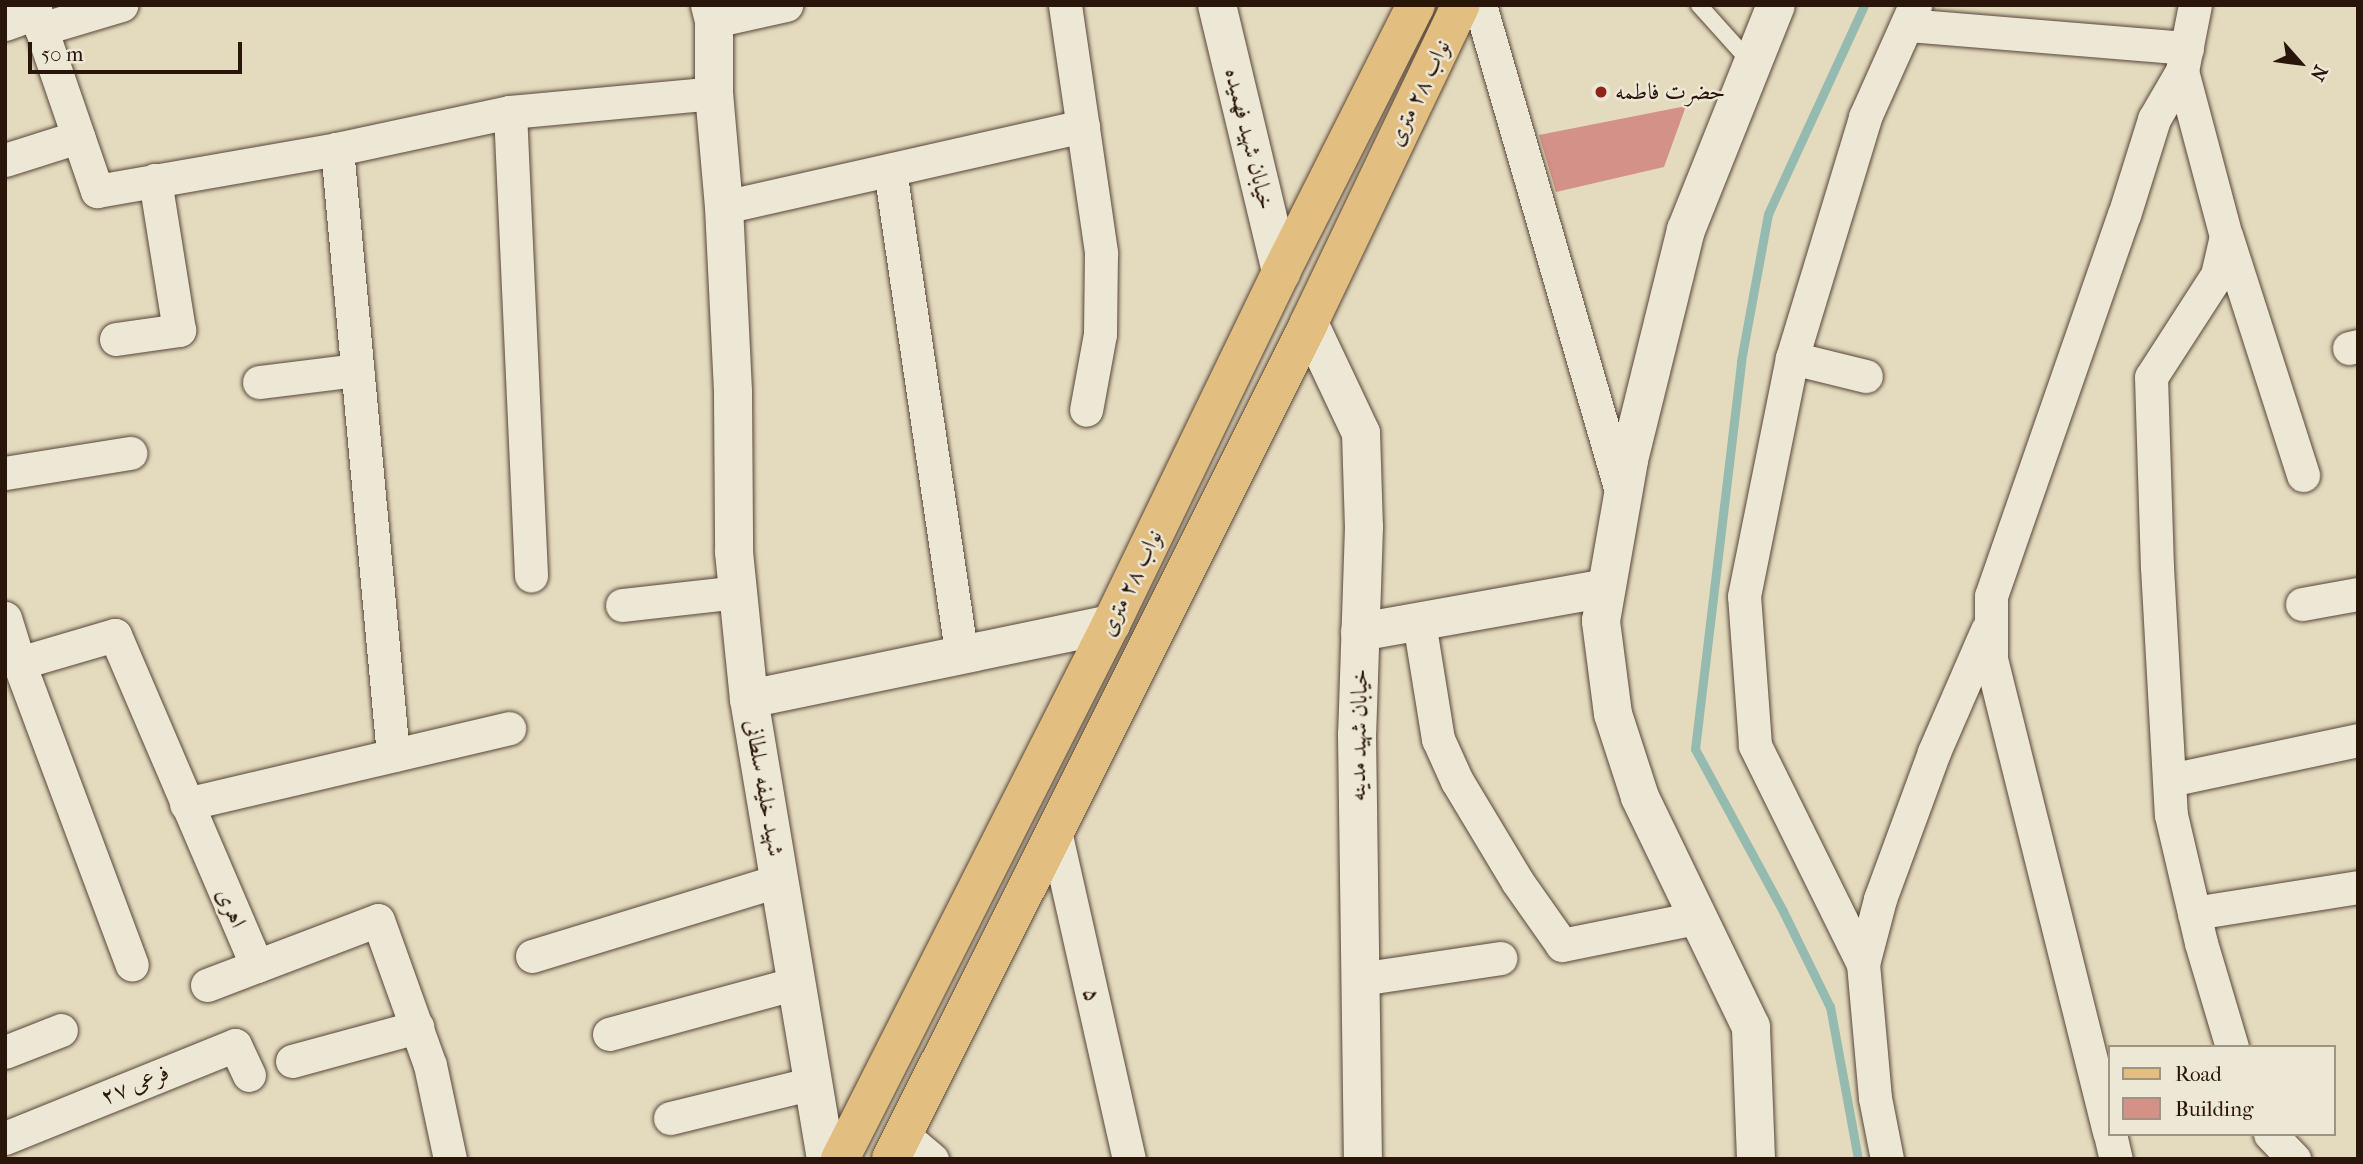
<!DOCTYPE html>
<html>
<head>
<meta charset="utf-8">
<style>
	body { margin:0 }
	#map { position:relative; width:2363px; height:1164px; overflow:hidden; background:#e4dbbf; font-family:"IM FELL French Canon",Amiri,serif }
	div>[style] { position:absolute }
	.stream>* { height:9px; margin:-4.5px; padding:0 4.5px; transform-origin:4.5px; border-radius:4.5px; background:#95bbb1 }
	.building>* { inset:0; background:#d49187 }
	.roads { filter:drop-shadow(0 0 2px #584638) drop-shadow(0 0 2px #584638) }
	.service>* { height:16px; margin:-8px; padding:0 8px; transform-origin:8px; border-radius:8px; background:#ede8d5 }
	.minor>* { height:33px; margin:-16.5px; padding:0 16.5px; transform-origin:16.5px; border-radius:16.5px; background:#ede8d5 }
	.tertiary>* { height:38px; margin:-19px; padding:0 19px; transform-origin:19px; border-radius:19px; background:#ede8d5 }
	.primary>* { height:38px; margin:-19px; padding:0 19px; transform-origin:19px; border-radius:19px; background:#e2be80 }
	.dots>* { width:19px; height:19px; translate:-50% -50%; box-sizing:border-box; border:4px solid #ede8d5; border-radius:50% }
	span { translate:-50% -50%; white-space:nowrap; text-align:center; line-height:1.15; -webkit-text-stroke:5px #ede8d5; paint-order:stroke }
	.poi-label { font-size:23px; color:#2a150b }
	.left { translate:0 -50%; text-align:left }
	.street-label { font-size:23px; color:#2a150b }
	.frame { position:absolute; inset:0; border:7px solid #2a150b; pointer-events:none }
	.legend { position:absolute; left:2108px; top:1045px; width:228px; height:91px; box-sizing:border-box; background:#ede8d5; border:2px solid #9f9484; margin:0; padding:9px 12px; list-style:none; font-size:21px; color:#2a150b }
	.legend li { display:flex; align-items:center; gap:14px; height:35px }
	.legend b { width:35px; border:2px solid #9f9484 }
	.north { position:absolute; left:2265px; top:28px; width:70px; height:70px; -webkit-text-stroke:5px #ede8d5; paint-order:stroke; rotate:118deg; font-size:19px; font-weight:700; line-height:28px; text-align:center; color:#2a150b }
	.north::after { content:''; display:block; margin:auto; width:24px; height:32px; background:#2a150b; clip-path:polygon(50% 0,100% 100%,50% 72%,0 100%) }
	.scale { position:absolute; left:28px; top:42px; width:214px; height:32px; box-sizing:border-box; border:4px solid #2a150b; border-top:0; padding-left:9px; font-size:21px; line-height:24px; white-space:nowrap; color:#2a150b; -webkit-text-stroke:5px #ede8d5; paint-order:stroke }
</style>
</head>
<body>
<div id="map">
	<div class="stream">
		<div style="left:1858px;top:1159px;width:155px;rotate:-100.4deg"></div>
		<div style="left:1830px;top:1007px;width:107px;rotate:-116.1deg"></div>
		<div style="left:1783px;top:911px;width:184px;rotate:-118.5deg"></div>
		<div style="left:1695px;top:749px;width:391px;rotate:-83.2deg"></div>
		<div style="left:1741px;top:361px;width:149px;rotate:-79.6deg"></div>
		<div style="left:1768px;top:214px;width:230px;rotate:-65.3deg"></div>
	</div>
	<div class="building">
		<div style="clip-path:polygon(1686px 106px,1664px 167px,1556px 192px,1539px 135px)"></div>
	</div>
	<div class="roads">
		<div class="service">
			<div style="left:1699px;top:5px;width:78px;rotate:48.1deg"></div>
		</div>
		<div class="minor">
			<div style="left:33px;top:5px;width:197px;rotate:71deg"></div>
			<div style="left:97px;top:191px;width:244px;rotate:-9.9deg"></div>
			<div style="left:337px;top:149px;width:177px;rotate:-12.1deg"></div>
			<div style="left:510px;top:112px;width:205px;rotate:-5.3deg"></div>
			<div style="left:1065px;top:5px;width:251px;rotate:81.7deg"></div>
			<div style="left:1101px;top:253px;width:81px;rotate:90.7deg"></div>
			<div style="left:1100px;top:334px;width:77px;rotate:100.4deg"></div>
			<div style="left:1480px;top:5px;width:513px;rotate:73.82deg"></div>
			<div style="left:714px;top:21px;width:74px;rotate:-12.5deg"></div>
			<div style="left:5px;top:24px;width:33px;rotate:-20deg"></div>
			<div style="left:1907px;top:25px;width:281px;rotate:4.7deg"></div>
			<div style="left:41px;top:29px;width:84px;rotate:-16.7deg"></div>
			<div style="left:2182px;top:71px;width:171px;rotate:75.1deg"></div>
			<div style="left:2226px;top:236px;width:40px;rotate:103deg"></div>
			<div style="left:2217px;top:275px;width:121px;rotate:122.9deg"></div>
			<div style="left:2151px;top:377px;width:190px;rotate:88.2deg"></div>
			<div style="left:2157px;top:567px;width:248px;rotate:86.8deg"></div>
			<div style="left:2171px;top:815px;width:131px;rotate:76.8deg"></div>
			<div style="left:2201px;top:943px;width:109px;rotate:73.4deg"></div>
			<div style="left:510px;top:112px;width:464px;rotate:87.4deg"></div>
			<div style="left:337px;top:149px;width:609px;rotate:84.72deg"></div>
			<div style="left:5px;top:160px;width:77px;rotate:-17.5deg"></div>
			<div style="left:890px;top:170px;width:490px;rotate:81.6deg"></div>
			<div style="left:724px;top:207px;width:368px;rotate:-12.7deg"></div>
			<div style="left:2227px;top:238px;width:249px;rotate:72.2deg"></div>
			<div style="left:116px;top:339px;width:64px;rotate:-8.1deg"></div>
			<div style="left:179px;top:330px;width:152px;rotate:-99.1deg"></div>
			<div style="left:2349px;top:348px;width:9px;rotate:-13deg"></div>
			<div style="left:1792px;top:358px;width:76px;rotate:13.7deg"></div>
			<div style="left:259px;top:382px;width:99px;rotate:-7deg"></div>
			<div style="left:5px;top:473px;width:127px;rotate:-9.1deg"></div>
			<div style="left:2302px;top:604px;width:57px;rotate:-10.1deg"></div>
			<div style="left:622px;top:605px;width:117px;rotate:-6.4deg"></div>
			<div style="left:5px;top:618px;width:47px;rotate:72.7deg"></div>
			<div style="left:19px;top:663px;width:100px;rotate:-16.3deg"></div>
			<div style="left:115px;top:635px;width:360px;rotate:66.8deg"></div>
			<div style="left:257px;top:966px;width:129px;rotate:-20.8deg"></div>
			<div style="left:378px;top:920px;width:154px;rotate:70.3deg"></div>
			<div style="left:430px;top:1065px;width:96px;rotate:78deg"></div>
			<div style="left:1419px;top:622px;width:119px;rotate:80.8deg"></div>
			<div style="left:1438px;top:739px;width:46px;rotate:65.7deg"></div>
			<div style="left:1457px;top:781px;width:117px;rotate:59deg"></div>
			<div style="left:1517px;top:881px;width:78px;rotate:54.9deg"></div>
			<div style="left:1562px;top:945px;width:137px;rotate:-11.4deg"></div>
			<div style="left:19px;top:663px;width:322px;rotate:69.5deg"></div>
			<div style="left:2170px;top:780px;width:192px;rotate:-12deg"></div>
			<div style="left:186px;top:804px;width:332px;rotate:-13.2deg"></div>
			<div style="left:1055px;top:831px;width:336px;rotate:77.3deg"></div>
			<div style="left:2194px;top:913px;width:166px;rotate:-9deg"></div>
			<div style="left:532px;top:956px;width:259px;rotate:-17deg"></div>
			<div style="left:1863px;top:964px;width:67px;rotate:-75.3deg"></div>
			<div style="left:1880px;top:899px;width:157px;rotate:-69.8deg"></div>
			<div style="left:1934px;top:752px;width:133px;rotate:-66.5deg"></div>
			<div style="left:1360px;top:979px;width:142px;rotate:-8.5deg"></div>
			<div style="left:207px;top:985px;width:53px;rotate:-20.8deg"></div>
			<div style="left:609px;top:1034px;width:195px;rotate:-15.2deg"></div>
			<div style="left:5px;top:1052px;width:60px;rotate:-21.4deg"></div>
			<div style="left:292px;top:1061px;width:130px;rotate:-15.2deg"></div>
			<div style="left:670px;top:1118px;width:148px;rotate:-13.7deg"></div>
			<div style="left:2109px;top:1132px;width:487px;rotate:-104deg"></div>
			<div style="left:1991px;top:660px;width:64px;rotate:-90deg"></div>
			<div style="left:1991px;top:596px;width:404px;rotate:-70.8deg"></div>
			<div style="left:2124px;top:215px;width:101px;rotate:-72.6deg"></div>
			<div style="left:2154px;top:119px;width:56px;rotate:-59.7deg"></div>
			<div style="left:2182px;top:71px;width:67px;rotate:-78.9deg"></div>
			<div style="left:2110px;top:1134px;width:26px;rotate:77deg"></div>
			<div style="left:2270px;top:1134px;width:35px;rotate:46deg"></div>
			<div style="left:903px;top:1135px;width:38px;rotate:40deg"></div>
			<div style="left:5px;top:1138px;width:248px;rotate:-22deg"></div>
			<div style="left:235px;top:1045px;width:33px;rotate:65deg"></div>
			<div style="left:1887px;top:1159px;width:62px;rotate:-101.1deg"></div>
			<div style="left:1875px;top:1098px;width:135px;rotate:-95.1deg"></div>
			<div style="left:1863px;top:964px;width:244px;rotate:-116.3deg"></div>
			<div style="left:1755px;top:745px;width:149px;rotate:-94.2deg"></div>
			<div style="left:1744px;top:596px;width:243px;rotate:-78.6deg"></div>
			<div style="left:1792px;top:358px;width:252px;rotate:-73.1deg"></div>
			<div style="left:1865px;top:117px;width:123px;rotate:-65.9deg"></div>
		</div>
		<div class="tertiary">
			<div style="left:710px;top:5px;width:16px;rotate:76deg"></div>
			<div style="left:714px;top:21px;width:72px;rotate:90deg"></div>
			<div style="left:714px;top:93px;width:114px;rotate:85deg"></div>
			<div style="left:724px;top:207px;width:186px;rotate:87.2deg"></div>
			<div style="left:733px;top:393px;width:159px;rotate:89.6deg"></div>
			<div style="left:734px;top:552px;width:148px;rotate:84.2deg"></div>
			<div style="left:749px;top:699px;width:466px;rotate:80.5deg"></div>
			<div style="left:1217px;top:5px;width:275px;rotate:76.5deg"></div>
			<div style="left:1309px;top:323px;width:122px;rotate:64.7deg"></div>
			<div style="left:1361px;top:433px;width:94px;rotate:88.2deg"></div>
			<div style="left:1364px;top:527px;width:207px;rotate:91.9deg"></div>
			<div style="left:1357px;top:734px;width:425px;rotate:89.2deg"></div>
			<div style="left:1360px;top:632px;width:250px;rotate:-10.1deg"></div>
			<div style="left:749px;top:699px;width:370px;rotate:-11.7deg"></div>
			<div style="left:1756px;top:1159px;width:132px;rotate:-92.2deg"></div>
			<div style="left:1751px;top:1027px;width:255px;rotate:-115.8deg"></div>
			<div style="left:1640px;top:797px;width:87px;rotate:-108deg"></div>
			<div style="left:1613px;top:714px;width:94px;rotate:-97.4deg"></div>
			<div style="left:1601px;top:621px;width:163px;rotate:-80.1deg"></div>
			<div style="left:1629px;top:460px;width:237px;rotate:-76.1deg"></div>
			<div style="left:1686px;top:230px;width:242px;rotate:-68.2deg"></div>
		</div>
		<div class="primary">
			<div style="left:840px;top:1159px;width:600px;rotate:-63.14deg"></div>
			<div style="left:1111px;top:624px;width:391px;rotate:-64.2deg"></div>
			<div style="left:1281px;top:272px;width:299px;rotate:-63.2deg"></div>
			<div style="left:891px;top:1159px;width:935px;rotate:-63.43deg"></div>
			<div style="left:1309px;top:323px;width:352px;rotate:-64.5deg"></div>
		</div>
	</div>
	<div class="dots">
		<div style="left:1601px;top:92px;background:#8f2418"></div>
	</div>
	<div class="poi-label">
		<span class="left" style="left:1615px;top:92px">حضرت فاطمه</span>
	</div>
	<div class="street-label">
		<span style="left:1419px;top:93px;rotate:-64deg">نواب ۲۸ متری</span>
		<span style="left:1249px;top:139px;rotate:76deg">خیابان شهید فهمیده</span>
		<span style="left:1131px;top:583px;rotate:-64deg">نواب ۲۸ متری</span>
		<span style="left:1359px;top:735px;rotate:-89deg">خیابان شهید مدینه</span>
		<span style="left:764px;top:788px;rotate:80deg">شهید خلیفه سلطانی</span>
		<span style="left:231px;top:908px;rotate:66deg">اهری</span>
		<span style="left:1092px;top:995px;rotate:77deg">۵</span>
		<span style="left:135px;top:1085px;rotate:-22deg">فرعی ۲۷</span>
	</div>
	<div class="frame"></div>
	<ul class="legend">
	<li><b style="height:9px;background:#e2be80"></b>Road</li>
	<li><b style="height:19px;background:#d49187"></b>Building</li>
	</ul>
	<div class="north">N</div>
	<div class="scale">50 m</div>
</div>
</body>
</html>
